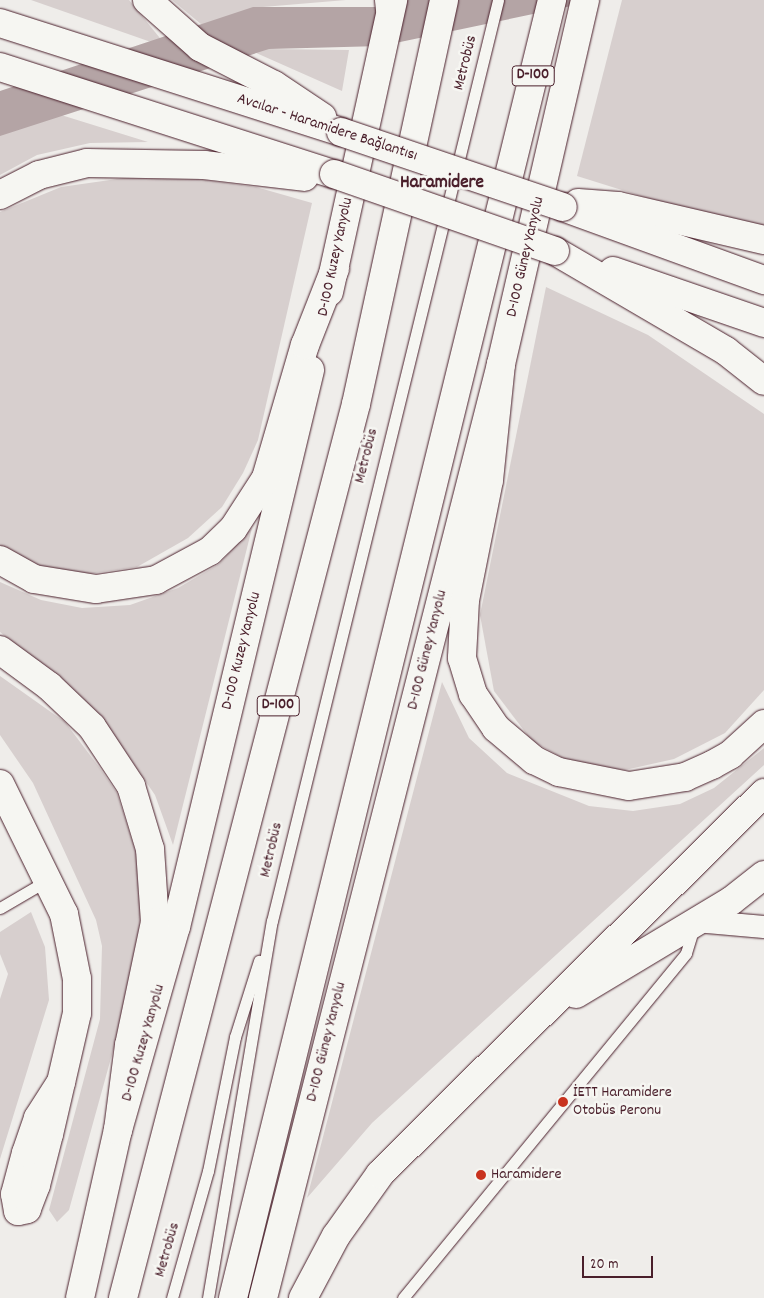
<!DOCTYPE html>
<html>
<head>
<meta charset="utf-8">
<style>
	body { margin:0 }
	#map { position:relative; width:764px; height:1298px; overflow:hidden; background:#efedea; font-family:Dekko,sans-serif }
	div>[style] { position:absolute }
	.green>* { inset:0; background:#d7cfce }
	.water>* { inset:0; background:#b4a4a5 }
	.roads { filter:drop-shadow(0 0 1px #4a1f2b) drop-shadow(0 0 1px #4a1f2b) }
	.lane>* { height:11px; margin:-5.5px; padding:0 5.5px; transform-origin:5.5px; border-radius:5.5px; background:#f6f6f2 }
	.street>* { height:22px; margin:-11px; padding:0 11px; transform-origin:11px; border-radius:11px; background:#f6f6f2 }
	.secondary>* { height:28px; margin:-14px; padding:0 14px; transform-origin:14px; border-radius:14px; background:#f6f6f2 }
	.primary>* { height:28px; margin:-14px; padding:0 14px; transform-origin:14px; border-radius:14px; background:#f6f6f2 }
	.highway>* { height:28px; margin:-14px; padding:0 14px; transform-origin:14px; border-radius:14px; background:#f6f6f2 }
	.bridges { filter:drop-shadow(0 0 1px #4a1f2b) drop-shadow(0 0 1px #4a1f2b) }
	.highway-bridge>* { height:28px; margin:-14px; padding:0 14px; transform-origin:14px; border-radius:14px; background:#f6f6f2 }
	.dots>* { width:14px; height:14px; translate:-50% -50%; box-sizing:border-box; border:2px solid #f6f6f2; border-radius:50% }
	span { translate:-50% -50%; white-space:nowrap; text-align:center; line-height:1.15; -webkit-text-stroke:5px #f6f6f2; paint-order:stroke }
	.shield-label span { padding:1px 4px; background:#f6f6f2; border:1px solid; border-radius:4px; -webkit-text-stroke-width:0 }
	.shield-label { font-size:15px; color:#4a1f2b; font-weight:700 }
	.street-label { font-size:16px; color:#4a1f2b }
	.poi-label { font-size:16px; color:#4a1f2b }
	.left { translate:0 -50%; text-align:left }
	.quarter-label { font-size:19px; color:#4a1f2b; font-weight:700 }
	.scale { position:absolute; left:582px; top:1256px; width:71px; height:22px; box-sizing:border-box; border:2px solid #4a1f2b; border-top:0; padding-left:6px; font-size:15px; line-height:18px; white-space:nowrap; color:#4a1f2b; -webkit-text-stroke:4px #f6f6f2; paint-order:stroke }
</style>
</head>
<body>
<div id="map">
	<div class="green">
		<div style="clip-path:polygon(31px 0,129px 0,168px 48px)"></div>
		<div style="clip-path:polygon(172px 0,346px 0,252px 8px,267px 49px,349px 50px,342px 91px,213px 34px)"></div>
		<div style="clip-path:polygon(622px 0,764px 0,764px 229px,724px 222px,577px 176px)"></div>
		<div style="clip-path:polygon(0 96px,148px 142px,90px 143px,37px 155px,0 175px)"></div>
		<div style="clip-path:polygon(131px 177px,190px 178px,256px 187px,312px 203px,258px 440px,243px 473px,222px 507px,188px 538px,137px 567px,81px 575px,38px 565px,0 545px,0 212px,61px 187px)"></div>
		<div style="clip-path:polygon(546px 287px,648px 335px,764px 414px,764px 690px,725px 733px,674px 759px,625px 770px,574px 764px,532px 741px,494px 691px,480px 615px)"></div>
		<div style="clip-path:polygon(252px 528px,173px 845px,155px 795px,111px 731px,79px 697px,0 632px,0 582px,41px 600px,82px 608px,130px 605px,178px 588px,219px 564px)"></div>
		<div style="clip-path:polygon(0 676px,65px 722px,99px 767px,117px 793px,137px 856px,142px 906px,132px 982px,69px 1210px,57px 1222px,49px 1210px,100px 1019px,102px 946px,96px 920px,33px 783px,0 735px)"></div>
		<div style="clip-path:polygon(442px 682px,469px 738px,507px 773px,589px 806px,633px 811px,680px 804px,714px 788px,764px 748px,764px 765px,372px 1123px,307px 1198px)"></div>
		<div style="clip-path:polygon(31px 912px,45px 947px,49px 1000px,0 1159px,0 999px,8px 974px,0 954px,0 932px)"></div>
	</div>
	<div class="water">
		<div style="clip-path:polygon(405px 0,600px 0,381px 46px,269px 49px,0 136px,0 91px,253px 7px,379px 7px)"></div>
	</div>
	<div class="roads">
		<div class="lane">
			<div style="left:0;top:908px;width:56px;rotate:-30.3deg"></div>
			<div style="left:172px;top:1298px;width:132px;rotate:-74.2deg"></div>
			<div style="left:208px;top:1171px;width:137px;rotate:-78.6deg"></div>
			<div style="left:235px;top:1037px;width:80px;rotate:-72.5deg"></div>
			<div style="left:208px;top:1298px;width:382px;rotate:-80.4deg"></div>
			<div style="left:272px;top:921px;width:948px;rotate:-76.21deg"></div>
			<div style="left:403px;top:1298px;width:446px;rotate:-50.6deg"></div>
			<div style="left:686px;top:953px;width:27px;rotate:-73deg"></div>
		</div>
		<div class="street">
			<div style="left:696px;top:921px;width:68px;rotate:5deg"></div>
		</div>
		<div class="secondary">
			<div style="left:0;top:784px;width:145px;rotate:63.8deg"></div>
			<div style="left:64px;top:914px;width:66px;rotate:78.7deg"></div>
			<div style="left:77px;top:979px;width:34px;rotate:90deg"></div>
			<div style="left:77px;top:1013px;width:124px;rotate:103deg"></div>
			<div style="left:49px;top:1134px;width:53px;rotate:104.3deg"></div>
			<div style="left:36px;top:1185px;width:26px;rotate:111deg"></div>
			<div style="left:27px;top:1209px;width:9px;rotate:167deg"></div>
			<div style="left:18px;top:1211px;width:17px;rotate:-100deg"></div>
			<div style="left:15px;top:1194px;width:42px;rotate:-75deg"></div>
			<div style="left:26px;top:1153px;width:37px;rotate:-71deg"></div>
			<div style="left:38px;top:1118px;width:43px;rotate:-57.4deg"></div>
		</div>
		<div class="primary">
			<div style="left:329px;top:292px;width:299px;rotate:-77.6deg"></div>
			<div style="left:80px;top:1298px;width:172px;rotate:-77.3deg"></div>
			<div style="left:118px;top:1130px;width:211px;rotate:-74.1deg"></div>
			<div style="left:176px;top:927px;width:573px;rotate:-76.47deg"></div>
			<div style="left:263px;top:1298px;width:964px;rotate:-75.7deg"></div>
			<div style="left:501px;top:364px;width:374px;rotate:-77deg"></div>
		</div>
		<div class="highway">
			<div style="left:147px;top:0;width:71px;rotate:41.6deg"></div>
			<div style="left:200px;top:47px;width:83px;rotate:27.2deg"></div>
			<div style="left:274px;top:85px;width:58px;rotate:33.7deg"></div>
			<div style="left:389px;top:0;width:10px;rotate:84deg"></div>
			<div style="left:0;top:23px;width:358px;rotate:17.7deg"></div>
			<div style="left:0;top:67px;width:351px;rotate:17.8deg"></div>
			<div style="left:0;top:195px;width:44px;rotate:-27.1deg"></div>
			<div style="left:39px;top:175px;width:49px;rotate:-14deg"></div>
			<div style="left:87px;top:163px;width:117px;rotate:1deg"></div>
			<div style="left:204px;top:165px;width:101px;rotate:6.8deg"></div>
			<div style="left:578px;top:203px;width:40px;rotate:4.3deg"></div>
			<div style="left:618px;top:206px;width:150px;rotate:13.1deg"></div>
			<div style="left:563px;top:207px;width:214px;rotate:20deg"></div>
			<div style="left:555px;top:251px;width:198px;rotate:30.3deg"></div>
			<div style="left:726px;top:351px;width:48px;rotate:38.3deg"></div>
			<div style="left:613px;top:271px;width:160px;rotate:19deg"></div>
			<div style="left:501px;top:364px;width:117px;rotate:95.9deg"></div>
			<div style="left:489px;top:480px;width:122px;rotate:101.3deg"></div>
			<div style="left:465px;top:600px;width:58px;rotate:93deg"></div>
			<div style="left:462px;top:658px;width:38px;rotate:73deg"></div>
			<div style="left:473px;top:694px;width:41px;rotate:55.9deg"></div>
			<div style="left:496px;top:728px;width:50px;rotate:40.1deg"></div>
			<div style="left:534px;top:760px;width:28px;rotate:26deg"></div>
			<div style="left:559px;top:772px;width:71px;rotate:11.3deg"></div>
			<div style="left:629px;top:786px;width:57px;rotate:-9.1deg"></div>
			<div style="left:685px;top:777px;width:30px;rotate:-24deg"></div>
			<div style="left:712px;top:765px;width:21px;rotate:-29deg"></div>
			<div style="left:730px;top:755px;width:46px;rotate:-42.4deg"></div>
			<div style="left:0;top:560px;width:39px;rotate:29deg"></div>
			<div style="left:34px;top:579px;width:63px;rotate:9.2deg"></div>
			<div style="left:96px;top:589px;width:61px;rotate:-8.5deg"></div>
			<div style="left:156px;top:580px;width:61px;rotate:-28.2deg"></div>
			<div style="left:210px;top:551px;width:32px;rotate:-44deg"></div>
			<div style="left:233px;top:529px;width:61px;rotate:-57.1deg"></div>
			<div style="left:266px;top:478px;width:139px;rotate:-73.7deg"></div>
			<div style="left:305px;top:345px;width:82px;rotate:-68.5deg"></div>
			<div style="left:0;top:650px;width:61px;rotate:36.3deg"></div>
			<div style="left:49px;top:686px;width:59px;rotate:43.6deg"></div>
			<div style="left:92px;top:727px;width:71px;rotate:56.5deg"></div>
			<div style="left:131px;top:786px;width:66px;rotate:73.2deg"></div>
			<div style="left:150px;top:849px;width:73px;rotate:86.1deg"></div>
			<div style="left:155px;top:922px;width:126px;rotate:101.9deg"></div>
			<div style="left:129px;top:1045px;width:86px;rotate:97.4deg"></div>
			<div style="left:576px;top:994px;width:181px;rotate:-31deg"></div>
			<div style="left:731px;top:901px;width:42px;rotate:-38.2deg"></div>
			<div style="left:123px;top:1298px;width:924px;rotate:-75.39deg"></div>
			<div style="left:356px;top:404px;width:413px;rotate:-77.7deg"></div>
			<div style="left:233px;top:1298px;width:1337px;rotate:-76.19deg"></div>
			<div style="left:303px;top:1298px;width:70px;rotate:-62deg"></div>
			<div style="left:336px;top:1236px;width:76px;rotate:-54.6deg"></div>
			<div style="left:380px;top:1174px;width:541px;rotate:-44.78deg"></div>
		</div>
	</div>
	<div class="bridges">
		<div class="highway-bridge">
			<div style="left:341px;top:132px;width:234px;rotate:18.7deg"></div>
			<div style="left:334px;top:174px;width:234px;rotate:19.2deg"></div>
		</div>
	</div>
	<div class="dots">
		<div style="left:563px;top:1102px;background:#c8321e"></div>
		<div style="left:481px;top:1175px;background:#c8321e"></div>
	</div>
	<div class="shield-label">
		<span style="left:533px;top:76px">D-100</span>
		<span style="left:278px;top:706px">D-100</span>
	</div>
	<div class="street-label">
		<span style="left:466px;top:63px;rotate:-76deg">Metrobüs</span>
		<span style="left:327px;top:128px;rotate:18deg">Avcılar - Haramidere Bağlantısı</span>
		<span style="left:336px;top:257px;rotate:-78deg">D-100 Kuzey Yanyolu</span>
		<span style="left:526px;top:257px;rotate:-77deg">D-100 Güney Yanyolu</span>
		<span style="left:367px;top:456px;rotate:-76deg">Metrobüs</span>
		<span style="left:428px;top:650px;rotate:-76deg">D-100 Güney Yanyolu</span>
		<span style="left:242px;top:651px;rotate:-76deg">D-100 Kuzey Yanyolu</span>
		<span style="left:272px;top:850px;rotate:-77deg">Metrobüs</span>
		<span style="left:327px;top:1042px;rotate:-76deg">D-100 Güney Yanyolu</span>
		<span style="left:144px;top:1043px;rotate:-74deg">D-100 Kuzey Yanyolu</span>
		<span style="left:168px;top:1250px;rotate:-74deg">Metrobüs</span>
	</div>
	<div class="poi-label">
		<span class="left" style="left:573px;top:1102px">İETT Haramidere<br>Otobüs Peronu</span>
		<span class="left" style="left:491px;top:1175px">Haramidere</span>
	</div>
	<div class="quarter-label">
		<span style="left:442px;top:184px">Haramidere</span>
	</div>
	<div class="scale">20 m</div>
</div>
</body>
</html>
